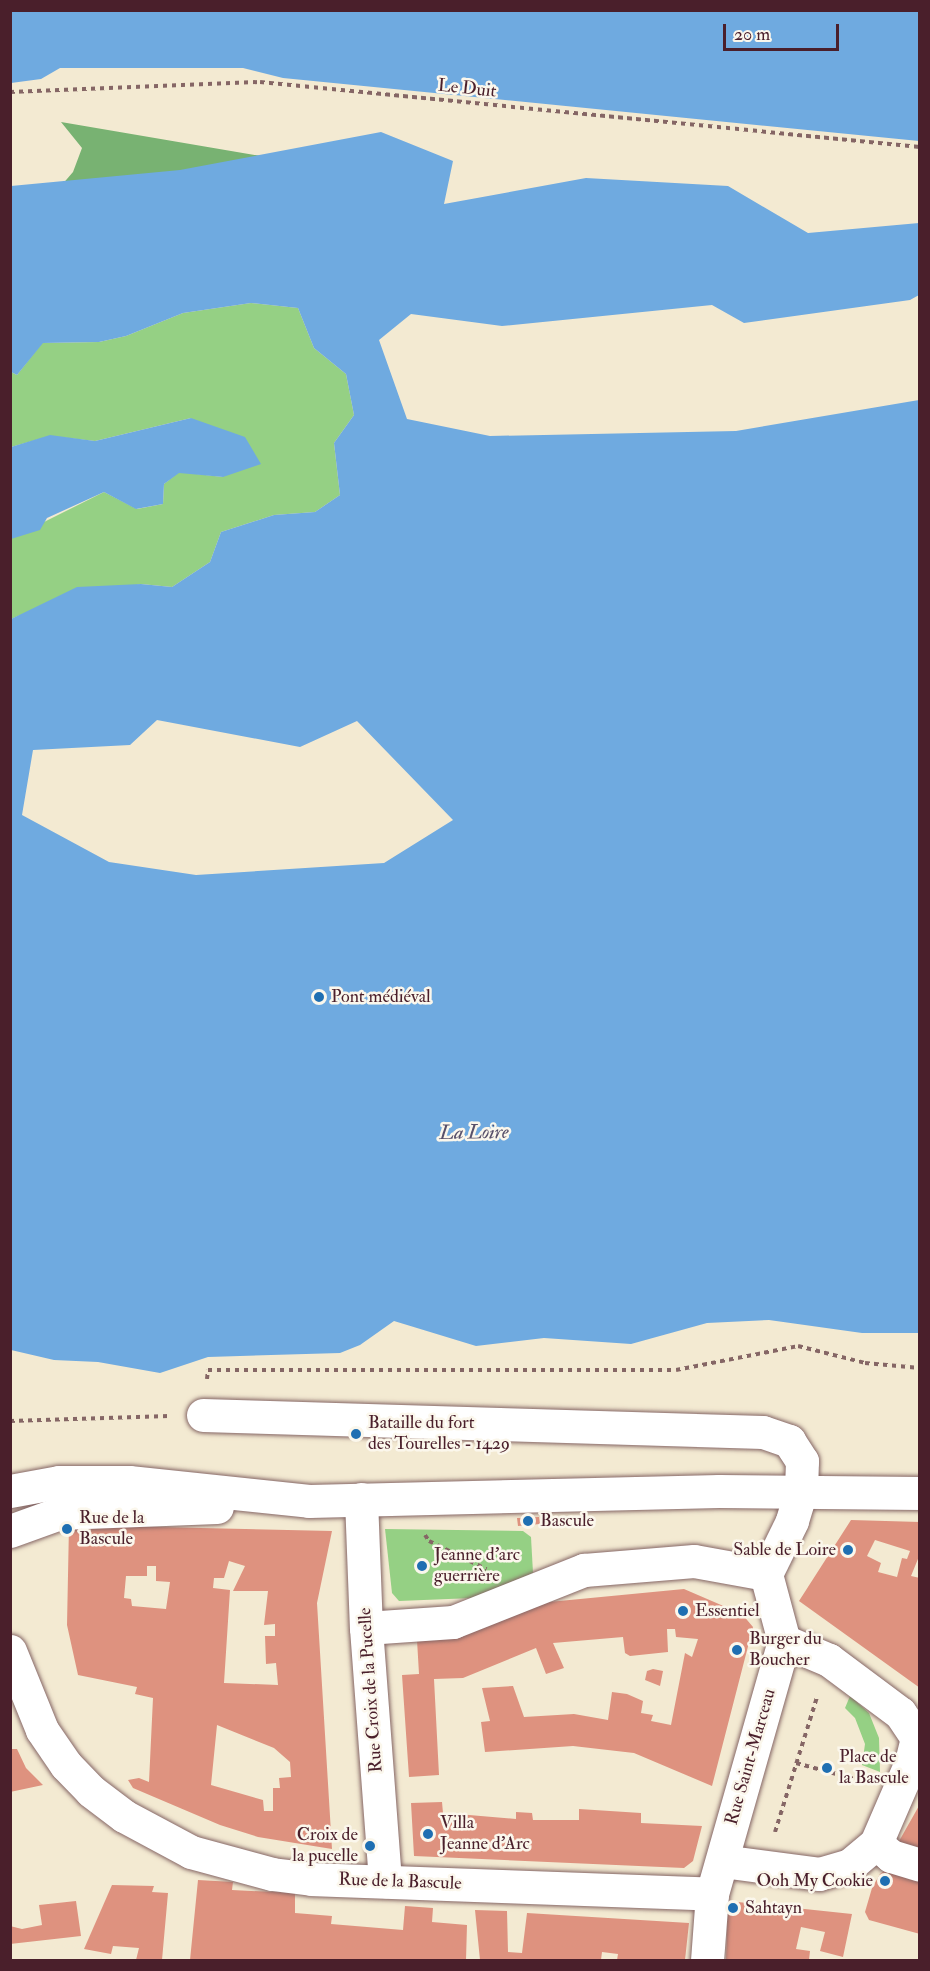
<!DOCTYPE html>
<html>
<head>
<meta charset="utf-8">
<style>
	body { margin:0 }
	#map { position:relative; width:930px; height:1971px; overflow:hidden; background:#f3ead2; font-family:"IM FELL Double Pica",serif }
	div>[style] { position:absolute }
	.green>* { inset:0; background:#95d084 }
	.forest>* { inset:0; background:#78b272 }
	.water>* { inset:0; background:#6faae0 }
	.building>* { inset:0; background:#de927f }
	.path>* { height:4px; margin-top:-2px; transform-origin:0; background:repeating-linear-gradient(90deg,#856665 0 4.5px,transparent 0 9px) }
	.roads { filter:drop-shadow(0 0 2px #856665) drop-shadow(0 0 2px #856665) }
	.street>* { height:33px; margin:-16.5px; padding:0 16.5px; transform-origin:16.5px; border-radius:16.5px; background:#fff }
	.secondary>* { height:33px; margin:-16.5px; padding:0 16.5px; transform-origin:16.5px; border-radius:16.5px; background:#fff }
	.dots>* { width:16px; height:16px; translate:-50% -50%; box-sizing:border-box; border:3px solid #fbf7ec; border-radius:50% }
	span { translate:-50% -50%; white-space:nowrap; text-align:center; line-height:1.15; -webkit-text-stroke:5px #fbf7ec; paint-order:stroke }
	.street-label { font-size:18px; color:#4a1f2b }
	.poi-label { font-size:18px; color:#4a1f2b }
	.left { translate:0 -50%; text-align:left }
	.right { translate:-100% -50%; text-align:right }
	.water-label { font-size:20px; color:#57506a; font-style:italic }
	.frame { position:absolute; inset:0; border:12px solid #4a1f2b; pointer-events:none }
	.scale { position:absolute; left:723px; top:24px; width:116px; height:27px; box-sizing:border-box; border:3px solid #4a1f2b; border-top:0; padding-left:8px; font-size:18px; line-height:21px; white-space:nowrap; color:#4a1f2b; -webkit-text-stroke:4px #fbf7ec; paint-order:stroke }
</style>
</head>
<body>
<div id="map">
	<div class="green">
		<div style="clip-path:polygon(251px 303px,298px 308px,314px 348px,346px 374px,354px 415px,334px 443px,340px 495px,315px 512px,274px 515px,221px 532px,210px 562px,172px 587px,141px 584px,42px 606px,11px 619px,10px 539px,104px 492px,137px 509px,163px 504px,164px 484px,179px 472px,223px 477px,191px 418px,95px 441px,50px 436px,11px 447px,11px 372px,17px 375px,42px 343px,99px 342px,126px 336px,183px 313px)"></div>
		<div style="clip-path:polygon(385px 1529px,523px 1531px,531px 1537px,533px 1573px,473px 1598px,399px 1601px,392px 1593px)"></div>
		<div style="clip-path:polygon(850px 1696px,869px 1713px,879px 1738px,880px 1772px,862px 1765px,865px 1744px,855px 1718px,845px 1708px)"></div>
	</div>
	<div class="forest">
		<div style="clip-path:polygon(61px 122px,296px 162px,48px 201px,73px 172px,82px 148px)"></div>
	</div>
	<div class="water">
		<div style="clip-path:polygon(10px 11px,919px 11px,919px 141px,283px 78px,243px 68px,60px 68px,41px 79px,11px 83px)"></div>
		<div style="clip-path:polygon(evenodd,381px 132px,453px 161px,444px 204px,586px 178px,728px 186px,808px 233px,919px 223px,919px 295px,910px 300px,744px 323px,712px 305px,502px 326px,411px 314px,379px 340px,407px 419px,490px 436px,736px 431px,919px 400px,919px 1333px,862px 1333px,769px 1320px,707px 1323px,631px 1344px,544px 1338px,476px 1346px,394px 1321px,360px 1345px,340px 1353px,208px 1357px,160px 1373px,98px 1362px,54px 1360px,11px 1350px,11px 619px,77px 587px,141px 584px,172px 587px,210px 562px,221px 532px,274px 515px,315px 512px,340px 495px,334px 443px,354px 415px,346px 374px,314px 348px,298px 308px,251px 303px,183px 313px,126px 336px,99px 342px,43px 343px,17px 375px,11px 372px,11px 186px,180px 170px,381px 132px,157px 720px,300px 747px,357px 721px,453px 820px,384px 863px,196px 875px,109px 862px,22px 815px,33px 750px,130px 745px,157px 720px)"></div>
		<div style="clip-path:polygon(191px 418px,245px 437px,261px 464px,223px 477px,179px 473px,164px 484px,163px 504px,136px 509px,104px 492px,47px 518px,40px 530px,11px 539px,11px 447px,50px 435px,95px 441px)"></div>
	</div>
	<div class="building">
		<div style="clip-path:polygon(539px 1517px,540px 1524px,518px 1526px,517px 1518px)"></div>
		<div style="clip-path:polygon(evenodd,851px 1520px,920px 1522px,920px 1554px,911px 1576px,920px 1578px,920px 1688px,799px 1601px,851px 1520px,875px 1540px,910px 1551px,907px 1559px,902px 1558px,897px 1577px,878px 1572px,881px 1563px,867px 1556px,875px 1540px)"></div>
		<div style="clip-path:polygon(evenodd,69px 1525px,332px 1531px,317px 1603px,332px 1849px,258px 1837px,220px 1825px,133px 1788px,128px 1780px,139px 1778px,149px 1782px,153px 1698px,135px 1694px,137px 1687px,78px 1675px,67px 1625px,69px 1525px,229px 1561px,245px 1566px,233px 1591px,268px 1591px,264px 1625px,275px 1624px,275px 1636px,265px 1636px,266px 1664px,276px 1663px,278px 1685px,224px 1683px,230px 1590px,213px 1588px,214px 1578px,224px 1578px,229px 1561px,69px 1525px,147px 1566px,156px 1566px,156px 1581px,170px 1582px,166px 1609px,132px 1606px,131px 1599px,124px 1598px,126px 1576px,147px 1576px,147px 1566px,69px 1525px,217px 1725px,274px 1748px,290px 1762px,291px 1777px,279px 1778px,280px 1788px,273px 1788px,273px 1811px,264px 1811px,263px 1800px,211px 1785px,217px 1725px)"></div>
		<div style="clip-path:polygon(684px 1589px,742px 1614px,753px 1627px,712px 1786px,634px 1753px,573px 1746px,485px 1752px,481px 1722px,490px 1721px,482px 1688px,513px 1686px,524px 1717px,574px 1714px,608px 1720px,612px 1692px,627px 1694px,643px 1701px,641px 1713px,653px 1715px,651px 1721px,671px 1725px,685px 1653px,692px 1657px,698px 1639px,676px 1637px,675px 1629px,667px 1629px,668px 1652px,630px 1656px,625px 1653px,623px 1637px,553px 1643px,564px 1668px,546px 1674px,536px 1648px,463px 1678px,434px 1679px,439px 1775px,409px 1777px,402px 1675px,419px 1674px,417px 1640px,460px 1637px,549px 1602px)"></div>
		<div style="clip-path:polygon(653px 1669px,663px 1671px,660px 1686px,645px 1680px,647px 1671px)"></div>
		<div style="clip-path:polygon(10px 1749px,17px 1749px,26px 1768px,43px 1785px,10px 1792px)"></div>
		<div style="clip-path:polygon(442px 1802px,443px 1813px,469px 1815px,516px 1819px,516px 1812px,532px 1813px,533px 1820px,579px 1820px,579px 1809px,641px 1813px,641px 1823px,702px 1826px,693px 1861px,684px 1868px,414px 1856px,411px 1803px)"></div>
		<div style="clip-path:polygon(920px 1804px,920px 1850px,898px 1843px)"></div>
		<div style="clip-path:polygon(888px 1868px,920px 1878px,920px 1934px,869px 1920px,865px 1912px,872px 1888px,880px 1874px)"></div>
		<div style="clip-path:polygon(198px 1880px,233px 1882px,232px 1890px,295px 1893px,295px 1913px,332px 1916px,331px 1924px,403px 1930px,405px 1906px,433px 1908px,432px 1922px,467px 1925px,466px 1960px,190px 1960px)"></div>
		<div style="clip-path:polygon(112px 1885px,154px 1886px,152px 1892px,168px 1893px,162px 1960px,136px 1960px,139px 1948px,113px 1946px,111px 1954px,84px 1949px)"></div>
		<div style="clip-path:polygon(76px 1901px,81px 1936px,10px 1944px,10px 1926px,22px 1929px,42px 1925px,39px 1905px)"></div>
		<div style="clip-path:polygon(728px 1901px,852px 1914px,843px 1957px,820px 1951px,825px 1932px,801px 1927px,796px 1949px,810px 1951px,809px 1960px,726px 1960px)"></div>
		<div style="clip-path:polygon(475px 1910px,507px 1911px,508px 1952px,522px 1953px,527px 1913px,689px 1923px,685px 1960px,617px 1960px,618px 1954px,602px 1952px,601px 1960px,480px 1960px)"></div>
	</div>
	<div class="path">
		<div style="left:10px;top:92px;width:250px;rotate:-2.3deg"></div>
		<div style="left:260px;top:82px;width:663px;rotate:5.62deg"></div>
		<div style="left:207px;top:1379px;width:9px;rotate:-84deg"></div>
		<div style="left:208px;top:1370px;width:468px"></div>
		<div style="left:676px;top:1370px;width:124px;rotate:-11.1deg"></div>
		<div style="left:798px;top:1346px;width:69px;rotate:14.2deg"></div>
		<div style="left:865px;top:1363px;width:55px;rotate:5.2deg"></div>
		<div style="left:10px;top:1421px;width:159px;rotate:-1.8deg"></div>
		<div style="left:425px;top:1535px;width:7px;rotate:56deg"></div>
		<div style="left:429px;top:1541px;width:64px;rotate:26.2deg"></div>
		<div style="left:796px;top:1763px;width:68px;rotate:15.3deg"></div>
		<div style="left:775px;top:1832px;width:141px;rotate:-72.7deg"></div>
	</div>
	<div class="roads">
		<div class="street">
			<div style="left:203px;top:1415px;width:560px;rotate:1.74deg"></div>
			<div style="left:763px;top:1432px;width:28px;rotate:19deg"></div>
			<div style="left:789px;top:1441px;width:24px;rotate:57deg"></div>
			<div style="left:802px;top:1461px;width:30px;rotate:92deg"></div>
			<div style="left:801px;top:1491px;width:31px;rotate:107deg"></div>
			<div style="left:792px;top:1521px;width:59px;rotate:116.1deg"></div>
			<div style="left:766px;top:1574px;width:69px;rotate:75deg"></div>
			<div style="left:784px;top:1641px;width:263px;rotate:105.9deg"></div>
			<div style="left:712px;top:1894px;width:66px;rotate:94.3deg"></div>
			<div style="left:361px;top:1499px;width:129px;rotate:87.8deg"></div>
			<div style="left:366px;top:1628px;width:254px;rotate:85.7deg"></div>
			<div style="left:366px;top:1628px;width:87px;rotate:-3.9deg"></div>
			<div style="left:453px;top:1622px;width:141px;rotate:-21.7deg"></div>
			<div style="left:584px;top:1570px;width:110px;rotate:-4.7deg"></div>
			<div style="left:694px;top:1561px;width:73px;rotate:10.2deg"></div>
			<div style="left:10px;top:1651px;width:85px;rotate:67.9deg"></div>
			<div style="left:42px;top:1730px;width:42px;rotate:55.6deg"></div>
			<div style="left:66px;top:1765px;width:36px;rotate:46deg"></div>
			<div style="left:91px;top:1791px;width:41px;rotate:37.1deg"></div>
			<div style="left:124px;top:1816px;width:76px;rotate:28.2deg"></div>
			<div style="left:191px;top:1852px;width:84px;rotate:15.2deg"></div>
			<div style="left:272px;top:1874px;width:40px;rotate:7.1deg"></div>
			<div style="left:312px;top:1879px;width:400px;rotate:2.1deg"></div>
			<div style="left:876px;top:1843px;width:20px;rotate:41deg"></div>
			<div style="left:891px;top:1856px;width:30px;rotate:17deg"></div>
			<div style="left:722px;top:1861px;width:98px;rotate:7.6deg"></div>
			<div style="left:819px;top:1874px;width:32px;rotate:-16deg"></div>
			<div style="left:850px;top:1865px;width:34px;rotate:-40deg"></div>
			<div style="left:876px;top:1843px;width:88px;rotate:-66.6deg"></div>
			<div style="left:911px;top:1762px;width:25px;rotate:-76deg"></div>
			<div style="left:917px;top:1738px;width:30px;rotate:-124deg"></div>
			<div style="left:900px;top:1713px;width:89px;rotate:-143.3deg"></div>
			<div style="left:829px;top:1660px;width:49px;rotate:-157.1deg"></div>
		</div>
		<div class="secondary">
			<div style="left:10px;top:1491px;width:50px;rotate:-10.4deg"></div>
			<div style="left:59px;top:1482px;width:70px"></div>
			<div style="left:129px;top:1482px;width:181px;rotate:6deg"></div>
			<div style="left:309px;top:1501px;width:410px;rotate:-1.4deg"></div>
			<div style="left:719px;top:1491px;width:201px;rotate:0.6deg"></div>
			<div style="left:10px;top:1531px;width:53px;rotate:-19.8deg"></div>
			<div style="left:60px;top:1513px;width:157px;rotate:-2.2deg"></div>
		</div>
	</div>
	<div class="dots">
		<div style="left:319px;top:997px;background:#1f6fb2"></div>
		<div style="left:356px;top:1434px;background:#1f6fb2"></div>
		<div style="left:528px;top:1521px;background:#1f6fb2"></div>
		<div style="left:67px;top:1529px;background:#1f6fb2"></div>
		<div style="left:848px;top:1550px;background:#1f6fb2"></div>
		<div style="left:422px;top:1566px;background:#1f6fb2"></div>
		<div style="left:683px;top:1611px;background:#1f6fb2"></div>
		<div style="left:737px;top:1650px;background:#1f6fb2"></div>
		<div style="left:827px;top:1768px;background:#1f6fb2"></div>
		<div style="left:428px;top:1834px;background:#1f6fb2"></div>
		<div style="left:370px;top:1846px;background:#1f6fb2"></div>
		<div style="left:885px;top:1881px;background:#1f6fb2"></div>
		<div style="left:733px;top:1908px;background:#1f6fb2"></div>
	</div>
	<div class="street-label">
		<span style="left:467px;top:89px;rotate:6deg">Le Duit</span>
		<span style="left:371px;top:1690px;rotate:-94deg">Rue Croix de la Pucelle</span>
		<span style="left:751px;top:1757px;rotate:-74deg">Rue Saint-Marceau</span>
		<span style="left:400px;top:1882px;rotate:2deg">Rue de la Bascule</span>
	</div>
	<div class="poi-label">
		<span class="left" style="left:331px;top:997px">Pont médiéval</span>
		<span class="left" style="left:368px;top:1434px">Bataille du fort<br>des Tourelles - 1429</span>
		<span class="left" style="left:79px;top:1529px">Rue de la<br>Bascule</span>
		<span class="left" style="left:540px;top:1521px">Bascule</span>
		<span class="right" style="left:836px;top:1550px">Sable de Loire</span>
		<span class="left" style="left:434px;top:1566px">Jeanne d'arc<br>guerrière</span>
		<span class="left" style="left:695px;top:1611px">Essentiel</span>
		<span class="left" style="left:749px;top:1650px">Burger du<br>Boucher</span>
		<span class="left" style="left:839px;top:1768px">Place de<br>la Bascule</span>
		<span class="left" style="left:440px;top:1834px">Villa<br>Jeanne d'Arc</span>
		<span class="right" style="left:358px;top:1846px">Croix de<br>la pucelle</span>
		<span class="right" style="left:873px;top:1881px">Ooh My Cookie</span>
		<span class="left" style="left:745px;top:1908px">Sahtayn</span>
	</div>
	<div class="water-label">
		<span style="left:474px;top:1132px;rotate:-1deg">La Loire</span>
	</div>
	<div class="frame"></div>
	<div class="scale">20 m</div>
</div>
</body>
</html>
